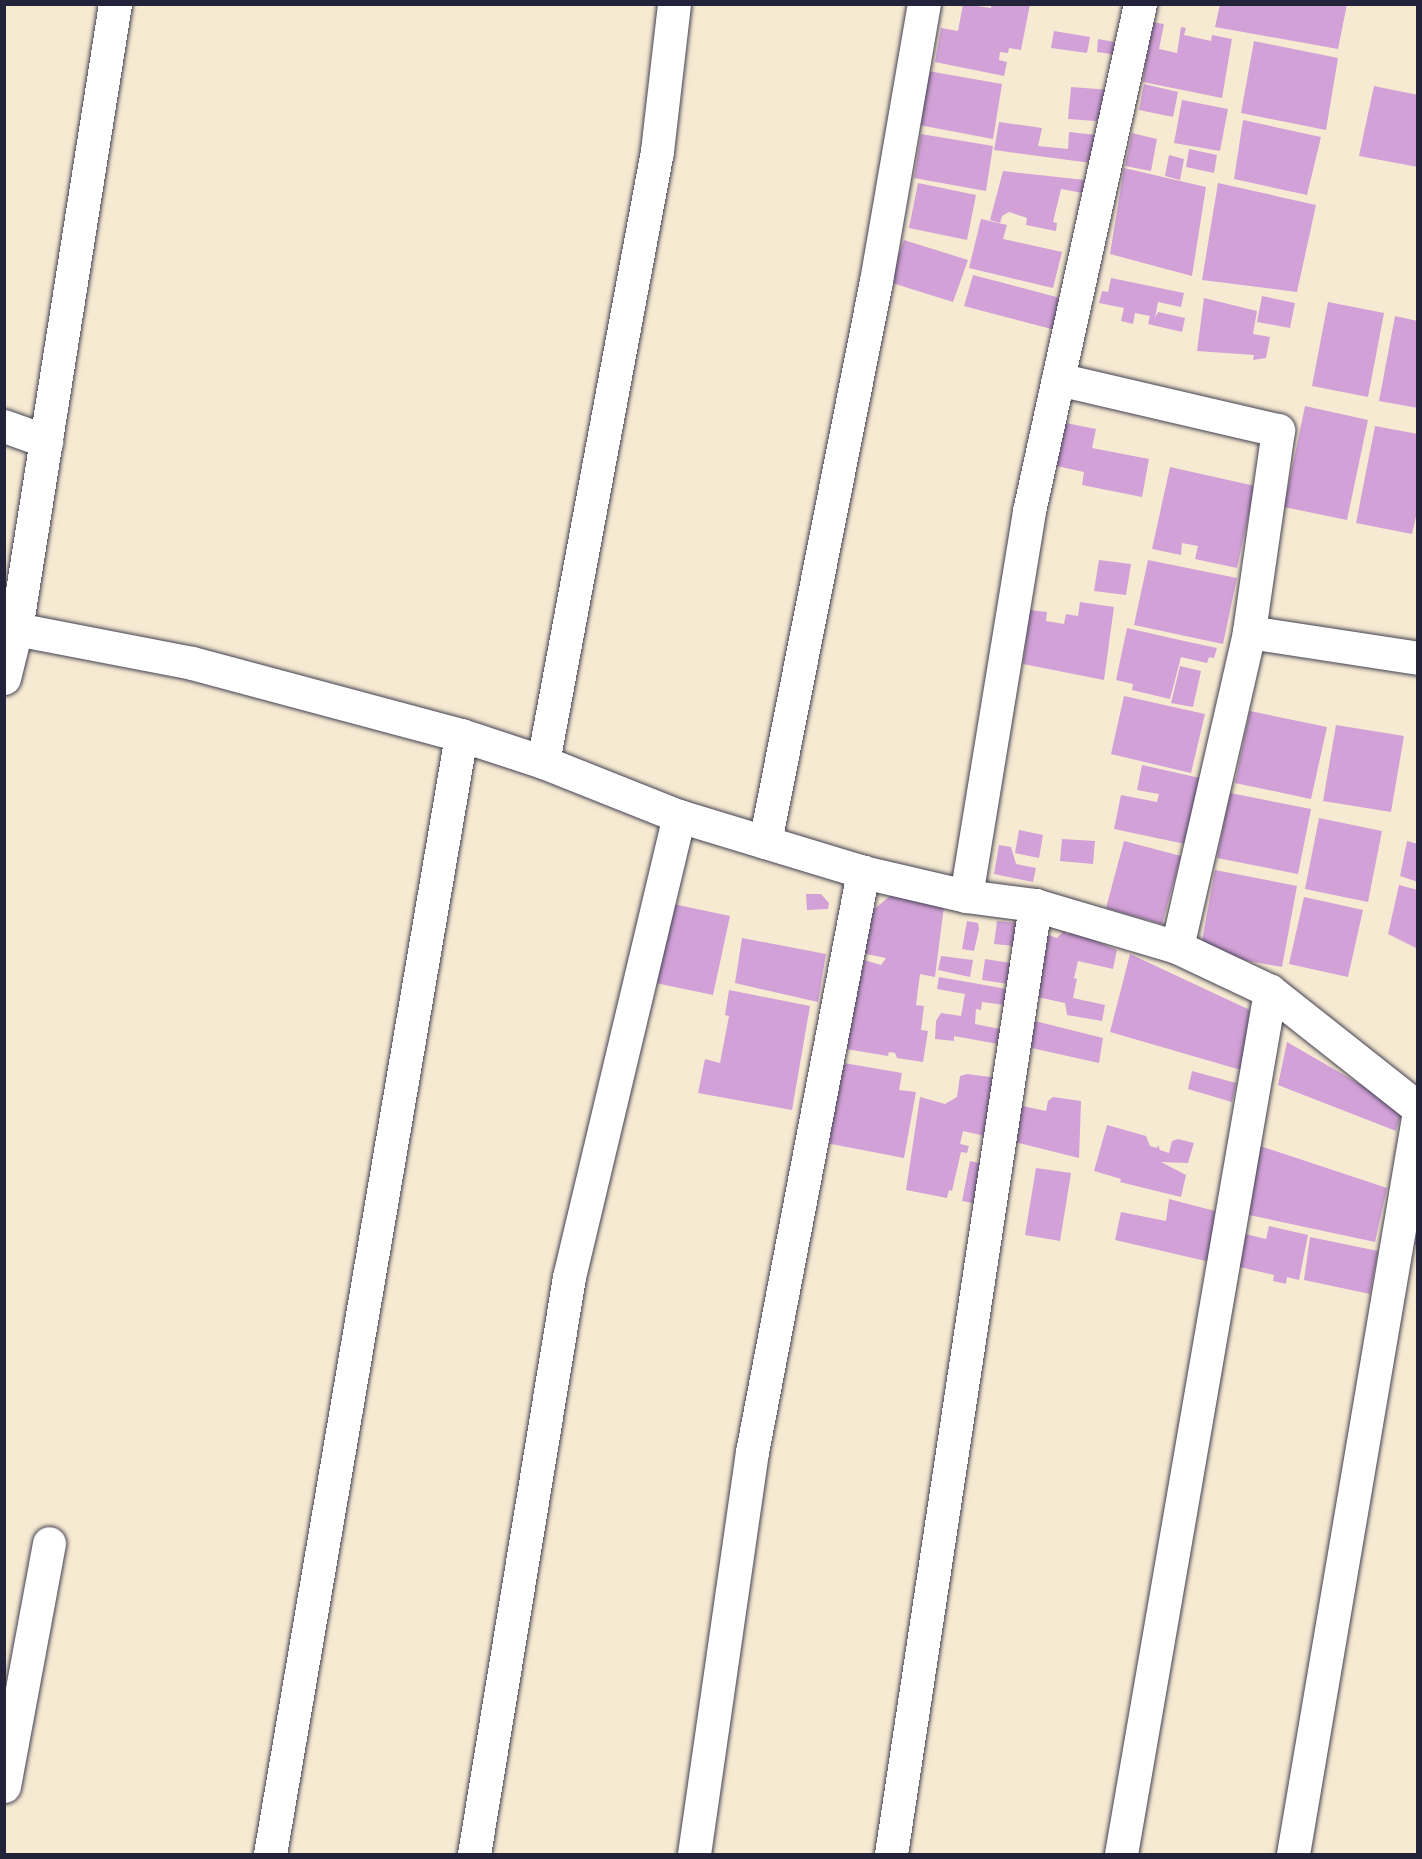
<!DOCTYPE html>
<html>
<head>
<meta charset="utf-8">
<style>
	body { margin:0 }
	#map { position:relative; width:1422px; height:1859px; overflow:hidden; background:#f7ead2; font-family:"Comic Neue",sans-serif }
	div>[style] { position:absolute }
	.building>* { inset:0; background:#d2a1d7 }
	.roads { filter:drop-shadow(0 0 2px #424052) drop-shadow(0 0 2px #424052) }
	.minor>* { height:33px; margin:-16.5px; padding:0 16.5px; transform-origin:16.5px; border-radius:16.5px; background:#fff }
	span { translate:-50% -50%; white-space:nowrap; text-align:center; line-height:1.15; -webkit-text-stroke:6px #fcf5e5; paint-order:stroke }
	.frame { position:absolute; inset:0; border:6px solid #22223b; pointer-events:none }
</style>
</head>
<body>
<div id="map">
	<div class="building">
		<div style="clip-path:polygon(963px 4px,991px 8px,992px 4px,1030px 4px,1021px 50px,1009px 48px,1008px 53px,1000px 52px,999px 60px,1007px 62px,1004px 76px,935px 62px,941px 28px,958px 31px)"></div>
		<div style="clip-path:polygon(1220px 4px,1347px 4px,1338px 49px,1215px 27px)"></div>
		<div style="clip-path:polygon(1151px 22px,1164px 24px,1159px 49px,1177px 53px,1181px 27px,1186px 28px,1184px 35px,1211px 41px,1212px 35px,1232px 39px,1222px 98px,1143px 82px)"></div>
		<div style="clip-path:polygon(1054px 31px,1090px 37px,1087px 53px,1051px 48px)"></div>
		<div style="clip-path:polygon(1098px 39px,1126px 44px,1124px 56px,1097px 52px)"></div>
		<div style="clip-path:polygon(1254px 41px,1338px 58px,1326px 130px,1241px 113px)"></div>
		<div style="clip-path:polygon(928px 71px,1002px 84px,993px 139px,919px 125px)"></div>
		<div style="clip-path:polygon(1144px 84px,1178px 92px,1173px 117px,1139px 110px)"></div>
		<div style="clip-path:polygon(1374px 86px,1418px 95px,1418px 167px,1359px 156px)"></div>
		<div style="clip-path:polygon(1071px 87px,1111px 90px,1109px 122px,1068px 119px)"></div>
		<div style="clip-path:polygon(1182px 100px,1228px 109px,1220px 151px,1174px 143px)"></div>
		<div style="clip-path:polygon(1243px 120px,1321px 137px,1307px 195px,1234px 179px)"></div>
		<div style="clip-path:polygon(999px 122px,1042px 128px,1038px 146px,1068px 149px,1069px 132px,1096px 135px,1091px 163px,994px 150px)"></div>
		<div style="clip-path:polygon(1132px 133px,1157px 139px,1151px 171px,1125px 166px)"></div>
		<div style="clip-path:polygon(921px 134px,993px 146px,986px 191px,914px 178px)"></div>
		<div style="clip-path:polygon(1189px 149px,1217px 155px,1214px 173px,1186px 167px)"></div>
		<div style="clip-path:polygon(1169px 155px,1184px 159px,1180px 180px,1165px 176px)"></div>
		<div style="clip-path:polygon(1124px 168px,1206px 187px,1192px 276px,1110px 254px)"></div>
		<div style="clip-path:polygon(1003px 171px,1085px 180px,1083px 193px,1061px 189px,1053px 222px,1057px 223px,1056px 231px,1026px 225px,1027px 218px,1009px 212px,1002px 216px,1000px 223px,990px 220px)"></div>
		<div style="clip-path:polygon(918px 183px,976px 195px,967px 240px,909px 228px)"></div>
		<div style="clip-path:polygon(1218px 183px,1316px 205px,1297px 292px,1202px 280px)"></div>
		<div style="clip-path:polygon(981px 219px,1007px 225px,1003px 239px,1062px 252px,1053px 288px,969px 268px)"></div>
		<div style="clip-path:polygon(904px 240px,968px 260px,953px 302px,889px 282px)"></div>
		<div style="clip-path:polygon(973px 275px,1064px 299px,1055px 330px,964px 306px)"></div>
		<div style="clip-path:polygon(1111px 278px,1184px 293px,1181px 307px,1158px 302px,1155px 318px,1158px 312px,1185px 318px,1182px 332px,1148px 324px,1150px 316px,1135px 313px,1133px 324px,1121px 321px,1124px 308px,1099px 303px,1102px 291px,1108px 292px)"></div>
		<div style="clip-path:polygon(1262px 296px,1295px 303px,1290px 328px,1257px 322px)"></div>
		<div style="clip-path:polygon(1204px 298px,1257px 311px,1253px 334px,1270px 337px,1266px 358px,1253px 360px,1254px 355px,1197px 351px)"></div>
		<div style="clip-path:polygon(1328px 302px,1384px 313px,1368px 397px,1312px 386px)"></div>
		<div style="clip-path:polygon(1395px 316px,1418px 321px,1418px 408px,1379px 401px)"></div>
		<div style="clip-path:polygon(1305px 406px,1368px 420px,1347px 520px,1284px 507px)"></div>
		<div style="clip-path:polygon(1061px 422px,1096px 429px,1092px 448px,1149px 459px,1142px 497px,1082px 485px,1084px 472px,1052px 465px)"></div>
		<div style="clip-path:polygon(1375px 426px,1418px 434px,1418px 508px,1412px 534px,1356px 523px)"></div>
		<div style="clip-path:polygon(1170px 467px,1255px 486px,1237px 568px,1195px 559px,1198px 546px,1182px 543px,1181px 555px,1152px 549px)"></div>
		<div style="clip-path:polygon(1099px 560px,1131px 564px,1126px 595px,1094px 591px)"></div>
		<div style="clip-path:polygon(1148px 560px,1237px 578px,1223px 644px,1134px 625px)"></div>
		<div style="clip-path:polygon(1080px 602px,1114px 607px,1104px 680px,1023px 664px,1030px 610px,1047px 612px,1046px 621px,1064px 624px,1066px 614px,1078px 616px)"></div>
		<div style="clip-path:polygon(1127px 628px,1184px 641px,1217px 648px,1214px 658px,1209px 657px,1207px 663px,1181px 657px,1170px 699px,1132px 690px,1133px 684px,1116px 680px)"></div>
		<div style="clip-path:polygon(1180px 666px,1201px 671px,1193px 707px,1171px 703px)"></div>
		<div style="clip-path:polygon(1124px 696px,1205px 714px,1191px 773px,1111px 754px)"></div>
		<div style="clip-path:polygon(1250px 711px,1327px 727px,1311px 799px,1235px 783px)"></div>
		<div style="clip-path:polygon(1336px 725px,1404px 736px,1391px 812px,1323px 801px)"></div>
		<div style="clip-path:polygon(1142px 765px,1200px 778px,1185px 844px,1114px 829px,1121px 795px,1157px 802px,1159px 794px,1137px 790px)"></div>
		<div style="clip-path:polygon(1230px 793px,1311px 809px,1298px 874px,1217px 858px)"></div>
		<div style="clip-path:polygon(1319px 818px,1382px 831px,1368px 902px,1305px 889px)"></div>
		<div style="clip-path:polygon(1019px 830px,1043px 835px,1039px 858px,1015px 853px)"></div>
		<div style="clip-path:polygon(1062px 839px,1095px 841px,1093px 864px,1060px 861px)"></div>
		<div style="clip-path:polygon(1124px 841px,1181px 856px,1162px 924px,1106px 908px)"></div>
		<div style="clip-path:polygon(1407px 841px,1418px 844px,1418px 882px,1400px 876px)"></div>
		<div style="clip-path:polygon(999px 845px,1011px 847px,1016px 864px,1036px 868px,1033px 882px,994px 874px)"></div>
		<div style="clip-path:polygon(1215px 870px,1297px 886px,1282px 967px,1200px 952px)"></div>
		<div style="clip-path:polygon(1399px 885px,1418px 890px,1418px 949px,1388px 934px)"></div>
		<div style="clip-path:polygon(806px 894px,821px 894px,829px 903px,828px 909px,807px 910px)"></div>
		<div style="clip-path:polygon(891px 895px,944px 906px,935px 977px,920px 974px,916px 1005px,924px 1006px,921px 1030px,928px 1031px,923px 1062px,897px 1058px,895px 1053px,889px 1052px,888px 1056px,840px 1048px,852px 965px,863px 967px,864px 960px,881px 965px,886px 958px,856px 952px,865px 917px)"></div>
		<div style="clip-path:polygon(1304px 897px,1363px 910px,1348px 977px,1289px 964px)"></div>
		<div style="clip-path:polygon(664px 902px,730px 916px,713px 995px,646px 981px)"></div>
		<div style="clip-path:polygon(967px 921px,978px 923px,979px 929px,974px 951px,962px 949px)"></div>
		<div style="clip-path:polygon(997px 921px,1017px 923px,1014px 946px,994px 944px)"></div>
		<div style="clip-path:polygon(1065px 930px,1066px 934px,1074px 932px,1117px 950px,1113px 969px,1078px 961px,1074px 978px,1077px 979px,1073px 998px,1105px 1005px,1102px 1021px,1067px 1015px,1065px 1003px,1028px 995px,1042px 933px,1057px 938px)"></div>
		<div style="clip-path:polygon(742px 938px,826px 954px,818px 1002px,735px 983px)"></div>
		<div style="clip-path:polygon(1130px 954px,1250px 1010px,1241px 1070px,1110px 1032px)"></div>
		<div style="clip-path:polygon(941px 956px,973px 960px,970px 977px,938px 970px)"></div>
		<div style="clip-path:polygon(985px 959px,1011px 963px,1008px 984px,982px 980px)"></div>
		<div style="clip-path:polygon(939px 977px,1007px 989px,1005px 1005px,982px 1002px,981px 1010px,976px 1009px,975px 1024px,1000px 1029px,998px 1044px,954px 1036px,954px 1041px,935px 1039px,936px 1021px,941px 1013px,961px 1016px,965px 994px,937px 989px)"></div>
		<div style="clip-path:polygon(729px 990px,810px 1006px,792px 1110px,698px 1093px,705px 1059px,720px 1063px,729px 1016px,725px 1015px)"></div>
		<div style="clip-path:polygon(1031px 1020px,1103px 1038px,1099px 1063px,1027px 1047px)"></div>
		<div style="clip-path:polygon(1287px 1042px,1403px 1109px,1396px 1131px,1278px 1085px)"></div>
		<div style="clip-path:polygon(838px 1062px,902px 1073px,899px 1090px,916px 1092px,904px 1158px,826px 1143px)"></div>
		<div style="clip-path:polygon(1192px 1071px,1236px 1083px,1232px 1102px,1188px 1089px)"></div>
		<div style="clip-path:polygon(967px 1074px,999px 1078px,978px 1204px,962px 1201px,970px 1161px,979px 1163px,985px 1136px,963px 1131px,960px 1144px,969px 1146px,967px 1153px,961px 1152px,952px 1191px,949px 1190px,947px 1198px,906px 1190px,920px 1097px,945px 1104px,957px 1097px,960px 1076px)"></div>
		<div style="clip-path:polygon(1053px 1097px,1081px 1101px,1079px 1158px,1011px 1141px,1018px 1105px,1046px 1111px,1048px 1101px)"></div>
		<div style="clip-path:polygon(1107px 1125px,1146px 1136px,1150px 1146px,1157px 1148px,1158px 1145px,1160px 1150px,1169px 1153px,1172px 1141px,1178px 1139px,1194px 1143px,1188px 1163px,1161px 1162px,1186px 1175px,1181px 1197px,1120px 1182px,1121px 1179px,1094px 1171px)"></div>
		<div style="clip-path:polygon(1254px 1144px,1387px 1188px,1375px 1242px,1240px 1213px)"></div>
		<div style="clip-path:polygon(1036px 1168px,1071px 1173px,1060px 1241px,1025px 1235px)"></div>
		<div style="clip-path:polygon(1169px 1199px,1215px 1211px,1210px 1262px,1115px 1240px,1121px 1212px,1166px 1221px)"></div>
		<div style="clip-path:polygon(1415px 1221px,1418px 1222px,1418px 1246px,1410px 1243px)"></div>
		<div style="clip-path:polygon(1269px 1226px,1308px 1235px,1299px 1280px,1287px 1277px,1286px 1284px,1273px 1281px,1274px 1275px,1231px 1265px,1241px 1233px,1266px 1239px)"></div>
		<div style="clip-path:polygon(1310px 1237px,1378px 1251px,1370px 1294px,1304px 1280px)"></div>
	</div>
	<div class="roads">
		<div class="minor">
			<div style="left:1058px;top:379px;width:226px;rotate:13.1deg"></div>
			<div style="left:1278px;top:430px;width:204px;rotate:98.2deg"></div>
			<div style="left:4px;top:426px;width:45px;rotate:19.7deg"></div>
			<div style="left:16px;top:629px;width:179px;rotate:10.9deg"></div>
			<div style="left:192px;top:663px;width:278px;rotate:15deg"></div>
			<div style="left:461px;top:735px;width:86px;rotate:18.2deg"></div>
			<div style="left:543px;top:762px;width:146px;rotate:21.7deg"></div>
			<div style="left:679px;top:816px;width:192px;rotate:16.9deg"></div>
			<div style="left:863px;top:872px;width:106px;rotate:13.1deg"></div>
			<div style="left:966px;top:896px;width:70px;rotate:7.4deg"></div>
			<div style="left:1035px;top:905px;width:148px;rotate:16.5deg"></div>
			<div style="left:1177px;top:947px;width:103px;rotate:25.3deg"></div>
			<div style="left:1270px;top:991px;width:189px;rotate:38.3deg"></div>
			<div style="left:4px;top:678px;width:50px;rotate:-76.2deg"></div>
			<div style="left:16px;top:629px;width:633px;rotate:-81deg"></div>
			<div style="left:543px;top:762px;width:622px;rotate:-79.43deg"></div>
			<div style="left:657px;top:151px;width:148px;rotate:-83.4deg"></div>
			<div style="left:765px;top:842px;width:572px;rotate:-78.81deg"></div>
			<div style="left:876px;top:281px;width:281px;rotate:-80.2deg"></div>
			<div style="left:966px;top:896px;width:390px;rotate:-80.7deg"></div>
			<div style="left:1029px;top:511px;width:519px;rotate:-77.65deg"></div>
			<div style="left:1177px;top:947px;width:323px;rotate:-77.1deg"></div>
			<div style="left:1249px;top:632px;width:171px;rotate:8.7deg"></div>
			<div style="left:4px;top:1786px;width:247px;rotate:-79.5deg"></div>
			<div style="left:270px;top:1854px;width:1135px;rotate:-80.31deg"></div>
			<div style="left:474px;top:1854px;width:585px;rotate:-80.65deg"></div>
			<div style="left:569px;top:1277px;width:474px;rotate:-76.6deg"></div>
			<div style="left:694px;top:1854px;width:406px;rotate:-81.8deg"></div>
			<div style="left:752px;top:1452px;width:591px;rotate:-79.17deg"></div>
			<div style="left:891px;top:1854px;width:960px;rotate:-81.37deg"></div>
			<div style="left:1121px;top:1854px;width:876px;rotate:-80.2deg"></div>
			<div style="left:1293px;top:1854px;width:748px;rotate:-80.37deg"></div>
		</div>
	</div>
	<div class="frame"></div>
</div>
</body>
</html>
